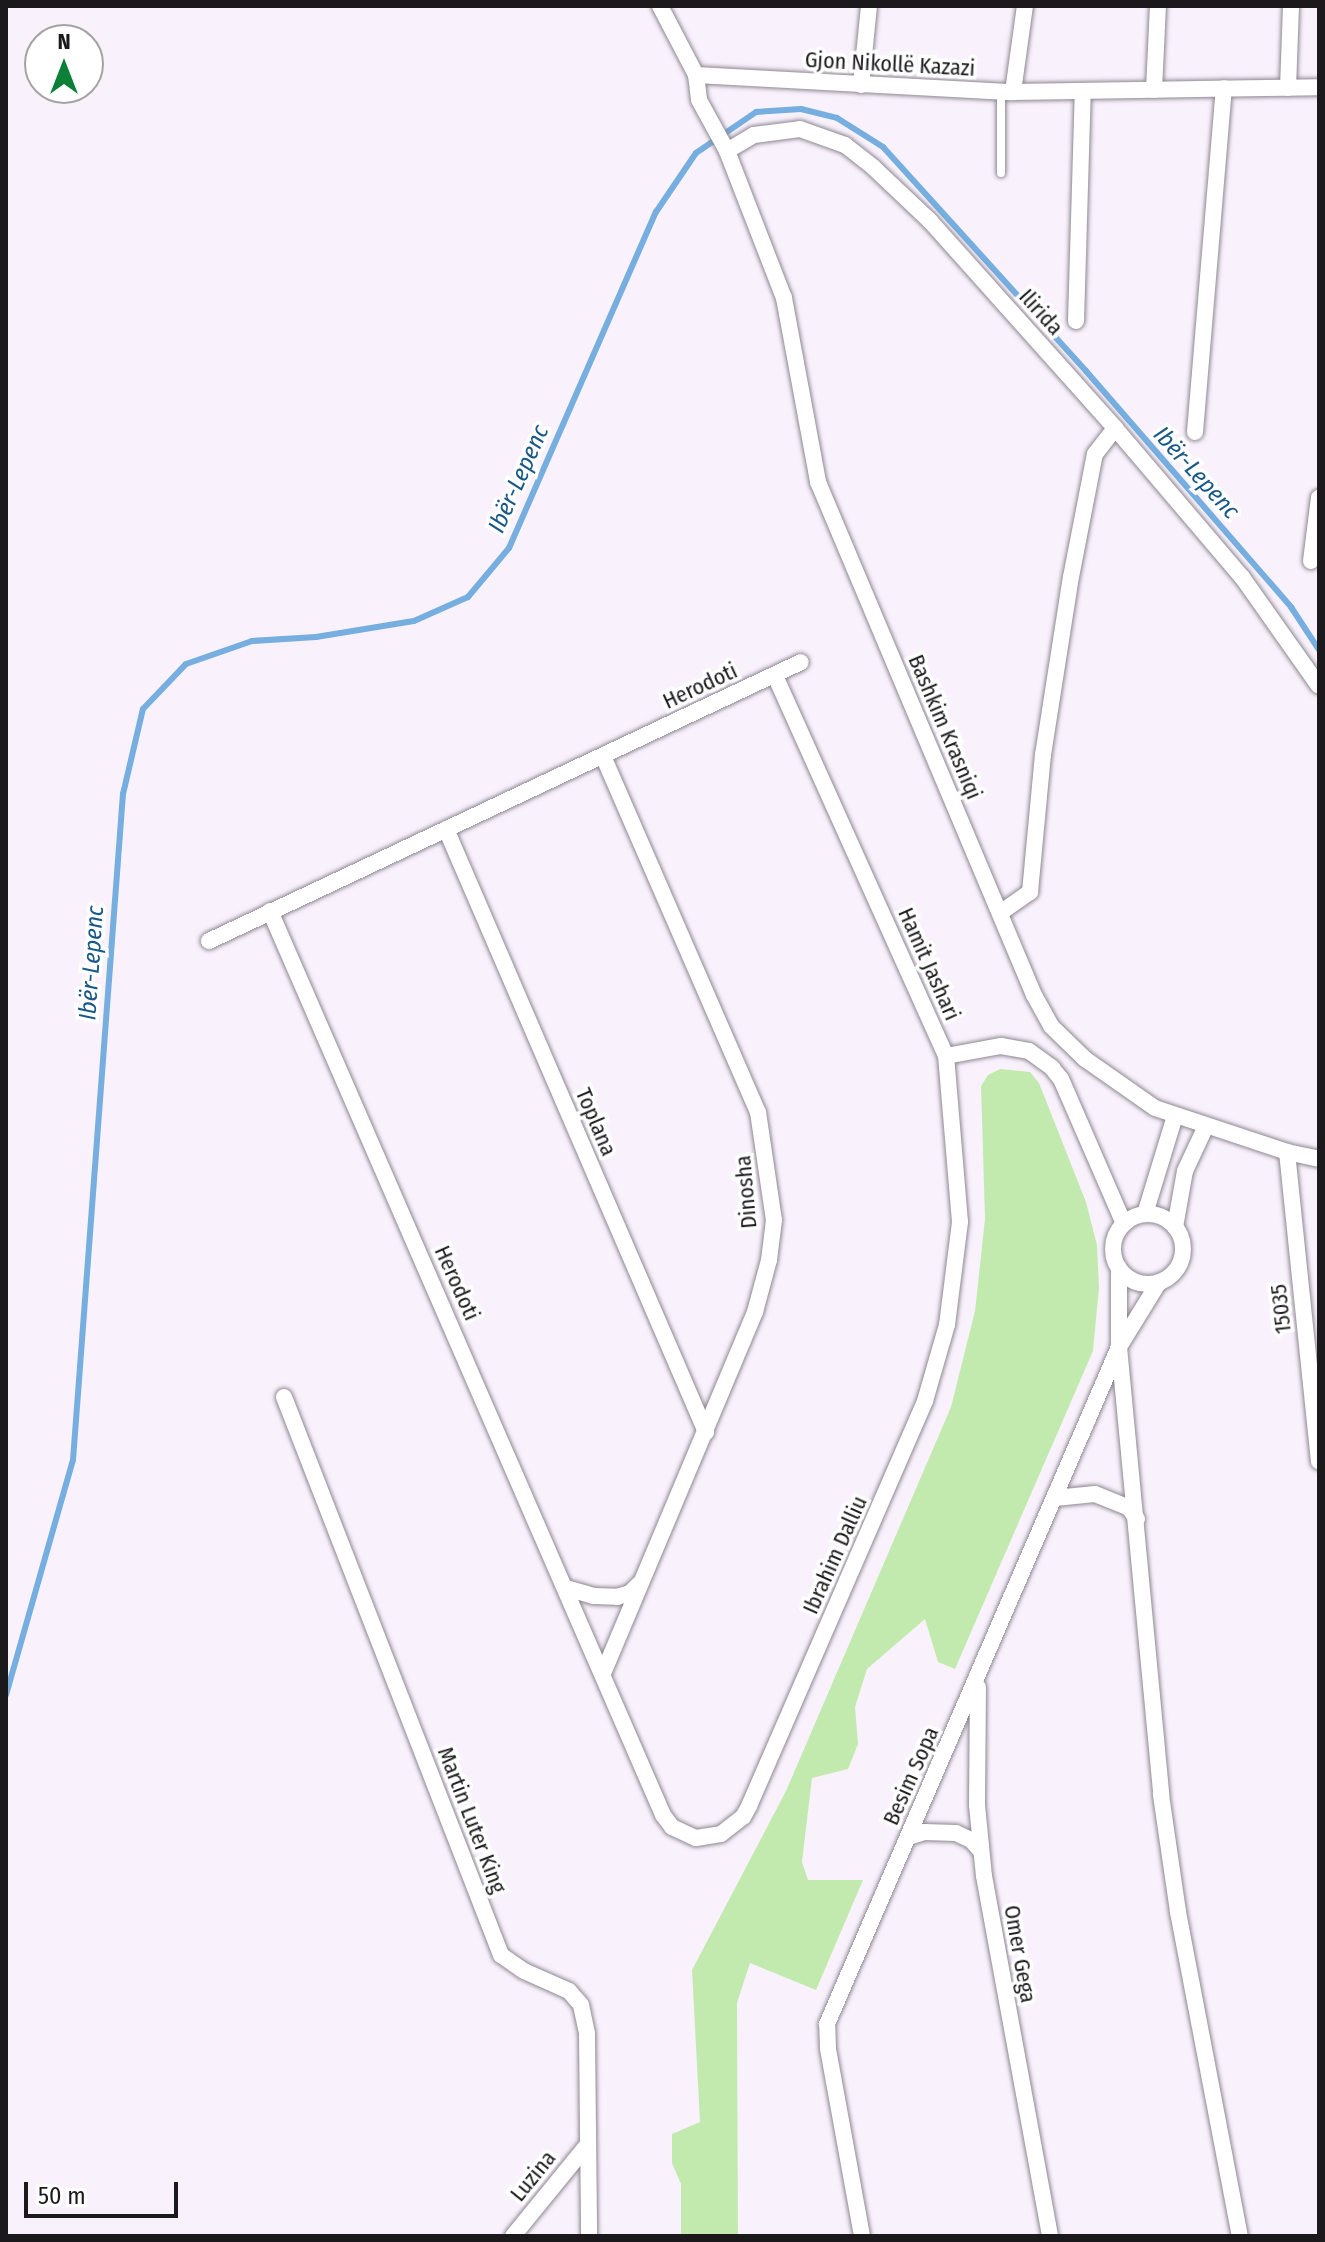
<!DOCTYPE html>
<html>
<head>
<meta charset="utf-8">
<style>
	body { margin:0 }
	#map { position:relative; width:1325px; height:2242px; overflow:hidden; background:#f9f2fd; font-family:"Fira Sans Condensed",sans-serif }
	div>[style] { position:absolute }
	.green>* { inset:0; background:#c3eaae }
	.stream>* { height:6px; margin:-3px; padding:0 3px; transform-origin:3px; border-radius:3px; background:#75aedf }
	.roads { filter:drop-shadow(0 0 2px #8e8791) drop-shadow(0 0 2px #8e8791) }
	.lane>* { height:8px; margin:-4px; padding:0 4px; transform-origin:4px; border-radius:4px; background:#fff }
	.street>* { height:16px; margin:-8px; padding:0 8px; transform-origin:8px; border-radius:8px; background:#fff }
	.street>.ring { margin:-8px; padding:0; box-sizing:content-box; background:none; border:16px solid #fff; border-radius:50% }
	span { translate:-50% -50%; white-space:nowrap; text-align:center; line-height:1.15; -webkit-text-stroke:7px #fff; paint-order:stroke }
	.street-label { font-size:22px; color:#1b191c }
	.water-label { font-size:24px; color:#185887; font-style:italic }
	.frame { position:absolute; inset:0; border:8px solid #1b191c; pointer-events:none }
	.north { position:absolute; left:24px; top:24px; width:80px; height:80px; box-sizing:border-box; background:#fff; border:2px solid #a4a3a4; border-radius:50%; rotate:0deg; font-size:22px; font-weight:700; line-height:32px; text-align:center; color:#1b191c }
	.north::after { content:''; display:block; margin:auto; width:28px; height:36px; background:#0a8038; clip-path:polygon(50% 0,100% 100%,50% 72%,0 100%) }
	.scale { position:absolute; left:24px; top:2182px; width:154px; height:36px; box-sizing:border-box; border:4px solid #1b191c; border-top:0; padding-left:10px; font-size:24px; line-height:28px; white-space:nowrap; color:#1b191c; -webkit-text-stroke:6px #fff; paint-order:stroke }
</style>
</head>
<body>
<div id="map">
	<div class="green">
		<div style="clip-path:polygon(1000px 1069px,1030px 1072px,1039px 1083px,1086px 1202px,1097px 1245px,1099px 1288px,1093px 1351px,955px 1669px,938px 1662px,925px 1619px,867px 1669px,855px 1707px,858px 1744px,848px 1769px,812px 1778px,802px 1862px,808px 1880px,863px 1880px,816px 1990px,750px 1963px,737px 2003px,738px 2236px,681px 2236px,681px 2184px,672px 2163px,672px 2134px,700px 2122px,692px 1970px,786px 1791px,951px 1407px,975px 1311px,985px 1219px,981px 1086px,988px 1075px)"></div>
	</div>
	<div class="stream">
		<div style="left:6px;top:1695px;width:244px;rotate:-74.1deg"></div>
		<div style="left:73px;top:1460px;width:668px;rotate:-85.71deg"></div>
		<div style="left:123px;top:794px;width:87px;rotate:-76.8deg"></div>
		<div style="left:143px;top:709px;width:62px;rotate:-46.3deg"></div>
		<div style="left:186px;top:664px;width:70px;rotate:-19.2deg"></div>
		<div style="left:252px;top:641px;width:64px;rotate:-3.6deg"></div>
		<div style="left:316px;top:637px;width:99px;rotate:-9.3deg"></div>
		<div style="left:414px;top:621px;width:59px;rotate:-24deg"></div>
		<div style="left:468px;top:597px;width:64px;rotate:-50.1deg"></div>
		<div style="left:509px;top:548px;width:367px;rotate:-66.4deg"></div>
		<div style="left:656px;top:212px;width:71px;rotate:-55.9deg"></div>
		<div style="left:696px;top:153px;width:73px;rotate:-34.3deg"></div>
		<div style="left:756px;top:112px;width:45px;rotate:-3.8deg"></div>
		<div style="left:801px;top:109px;width:37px;rotate:14deg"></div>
		<div style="left:837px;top:118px;width:54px;rotate:32.2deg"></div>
		<div style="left:883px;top:147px;width:302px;rotate:47.8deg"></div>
		<div style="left:1086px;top:371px;width:313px;rotate:49deg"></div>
		<div style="left:1291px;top:607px;width:51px;rotate:56.9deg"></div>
	</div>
	<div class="roads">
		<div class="lane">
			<div style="left:1001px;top:92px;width:81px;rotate:90deg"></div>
		</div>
		<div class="street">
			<div style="left:660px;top:6px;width:78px;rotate:62.4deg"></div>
			<div style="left:696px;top:75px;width:25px;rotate:83deg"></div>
			<div style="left:699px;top:100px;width:58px;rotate:61.2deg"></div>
			<div style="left:727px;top:151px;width:158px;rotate:68.8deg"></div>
			<div style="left:784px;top:298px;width:187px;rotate:79.5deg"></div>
			<div style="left:818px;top:482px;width:557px;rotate:67.17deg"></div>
			<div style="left:1034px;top:995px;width:35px;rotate:61deg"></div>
			<div style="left:1051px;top:1026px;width:47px;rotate:44.1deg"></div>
			<div style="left:1085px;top:1059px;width:85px;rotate:35deg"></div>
			<div style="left:1155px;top:1108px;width:139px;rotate:18.4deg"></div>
			<div style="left:1287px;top:1152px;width:33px;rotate:12deg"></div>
			<div style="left:696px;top:75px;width:317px;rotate:3.1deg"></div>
			<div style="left:1013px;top:92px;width:306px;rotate:-0.9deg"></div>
			<div style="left:861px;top:85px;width:79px;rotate:-84.2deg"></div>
			<div style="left:1288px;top:88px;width:82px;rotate:-87.9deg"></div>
			<div style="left:1154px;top:90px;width:84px;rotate:-87.3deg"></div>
			<div style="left:1013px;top:92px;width:87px;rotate:-82.1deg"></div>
			<div style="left:727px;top:151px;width:31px;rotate:-31deg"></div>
			<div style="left:754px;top:135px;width:46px;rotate:-7.4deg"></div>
			<div style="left:800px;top:129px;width:48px;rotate:19.6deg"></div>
			<div style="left:845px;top:145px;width:37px;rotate:38deg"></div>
			<div style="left:874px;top:168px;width:77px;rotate:43.4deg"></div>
			<div style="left:930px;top:221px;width:278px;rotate:48.2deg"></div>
			<div style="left:1115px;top:428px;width:196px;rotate:49.6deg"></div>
			<div style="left:1242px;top:577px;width:133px;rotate:54.8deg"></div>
			<div style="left:1076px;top:321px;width:230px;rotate:-88.3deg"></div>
			<div style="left:1195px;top:432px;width:345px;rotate:-85.2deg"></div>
			<div style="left:1311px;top:561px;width:64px;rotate:-82.8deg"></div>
			<div style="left:603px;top:756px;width:388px;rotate:66.5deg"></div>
			<div style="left:758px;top:1112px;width:109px;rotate:81.6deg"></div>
			<div style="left:774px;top:1220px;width:40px;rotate:97.1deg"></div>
			<div style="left:769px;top:1260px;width:54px;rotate:105.1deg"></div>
			<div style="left:755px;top:1312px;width:392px;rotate:112.8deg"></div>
			<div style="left:446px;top:829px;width:657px;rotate:66.68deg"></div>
			<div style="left:270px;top:911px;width:986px;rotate:66.5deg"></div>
			<div style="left:663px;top:1815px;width:15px;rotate:53deg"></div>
			<div style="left:672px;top:1827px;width:26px;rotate:25deg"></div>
			<div style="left:696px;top:1838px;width:25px;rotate:-9deg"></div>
			<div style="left:721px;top:1834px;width:28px;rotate:-38deg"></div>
			<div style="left:743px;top:1817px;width:13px;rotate:-61deg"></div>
			<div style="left:749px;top:1806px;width:442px;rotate:-66.5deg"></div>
			<div style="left:925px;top:1401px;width:79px;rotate:-73.9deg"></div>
			<div style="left:947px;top:1325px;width:104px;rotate:-82.8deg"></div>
			<div style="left:960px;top:1222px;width:167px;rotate:-94.8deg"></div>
			<div style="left:946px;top:1056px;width:418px;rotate:-114.2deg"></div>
			<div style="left:1000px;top:913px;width:37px;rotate:-35deg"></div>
			<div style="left:1030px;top:892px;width:138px;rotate:-84.6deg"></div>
			<div style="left:1043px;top:755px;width:180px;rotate:-81.1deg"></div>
			<div style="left:1071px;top:577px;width:125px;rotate:-79deg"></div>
			<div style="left:1095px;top:454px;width:33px;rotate:-52deg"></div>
			<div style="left:209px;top:941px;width:654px;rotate:-25.23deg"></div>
			<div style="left:946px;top:1056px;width:56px;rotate:-10.3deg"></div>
			<div style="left:1001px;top:1046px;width:28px;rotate:10deg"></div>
			<div style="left:1029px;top:1051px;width:29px;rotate:36deg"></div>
			<div style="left:1052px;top:1068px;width:14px;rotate:51deg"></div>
			<div style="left:1061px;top:1079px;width:158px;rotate:66.5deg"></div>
			<div style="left:1287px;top:1152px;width:311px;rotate:84.1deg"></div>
			<div style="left:1145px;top:1214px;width:102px;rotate:-73deg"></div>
			<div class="ring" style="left:1113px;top:1214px;width:54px;height:54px"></div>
			<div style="left:1175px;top:1227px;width:57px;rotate:-79.9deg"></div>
			<div style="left:1185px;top:1171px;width:50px;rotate:-65deg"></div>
			<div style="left:1119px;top:1268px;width:79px;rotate:90deg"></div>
			<div style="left:1119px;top:1347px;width:450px;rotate:84.6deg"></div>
			<div style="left:1161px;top:1795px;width:118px;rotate:81.7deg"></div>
			<div style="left:1178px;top:1912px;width:330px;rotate:79.2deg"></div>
			<div style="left:284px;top:1397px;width:599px;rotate:68.75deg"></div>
			<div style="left:501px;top:1955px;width:28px;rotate:35deg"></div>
			<div style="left:524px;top:1971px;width:49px;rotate:24deg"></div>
			<div style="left:569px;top:1991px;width:18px;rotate:49deg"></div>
			<div style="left:581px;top:2005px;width:30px;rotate:78deg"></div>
			<div style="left:587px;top:2034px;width:202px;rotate:89.4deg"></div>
			<div style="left:1055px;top:1498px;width:40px;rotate:-5.7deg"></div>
			<div style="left:1095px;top:1494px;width:35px;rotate:22deg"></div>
			<div style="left:1128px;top:1507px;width:15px;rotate:53deg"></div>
			<div style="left:566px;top:1588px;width:29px;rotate:16deg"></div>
			<div style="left:594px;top:1596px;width:23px;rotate:2deg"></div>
			<div style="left:617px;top:1597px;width:14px;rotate:-17deg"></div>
			<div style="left:630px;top:1593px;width:13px;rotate:-45deg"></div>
			<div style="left:978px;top:1687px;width:118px;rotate:90.5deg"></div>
			<div style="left:977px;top:1805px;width:71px;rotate:84.4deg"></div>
			<div style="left:984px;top:1876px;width:366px;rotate:79.6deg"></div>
			<div style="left:908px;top:1837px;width:17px;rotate:-17deg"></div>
			<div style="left:924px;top:1832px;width:32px;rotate:2deg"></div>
			<div style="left:956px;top:1833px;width:17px;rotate:25deg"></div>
			<div style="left:971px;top:1840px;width:15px;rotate:48deg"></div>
			<div style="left:513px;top:2236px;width:119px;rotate:-50.8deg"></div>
			<div style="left:862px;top:2236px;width:191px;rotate:-100.3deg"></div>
			<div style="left:828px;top:2048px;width:24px;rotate:-92deg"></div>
			<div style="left:827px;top:2024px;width:737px;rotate:-66.67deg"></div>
			<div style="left:1119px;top:1347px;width:76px;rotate:-58.4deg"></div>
		</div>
	</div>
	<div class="street-label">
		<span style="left:890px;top:64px;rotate:3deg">Gjon Nikollë Kazazi</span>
		<span style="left:1041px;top:312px;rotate:48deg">Ilirida</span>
		<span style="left:700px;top:686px;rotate:-25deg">Herodoti</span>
		<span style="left:945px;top:727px;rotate:67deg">Bashkim Krasniqi</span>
		<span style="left:929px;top:964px;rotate:66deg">Hamit Jashari</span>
		<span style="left:596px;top:1122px;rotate:67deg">Toplana</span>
		<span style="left:746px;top:1192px;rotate:-95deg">Dinosha</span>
		<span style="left:457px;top:1283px;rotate:66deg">Herodoti</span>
		<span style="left:1281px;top:1309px;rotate:-96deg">15035</span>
		<span style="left:835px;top:1555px;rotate:-66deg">Ibrahim Dalliu</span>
		<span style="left:911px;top:1776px;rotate:-66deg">Besim Sopa</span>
		<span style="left:472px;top:1820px;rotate:69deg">Martin Luter King</span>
		<span style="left:1020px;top:1954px;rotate:80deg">Omer Gega</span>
		<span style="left:533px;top:2176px;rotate:-51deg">Luzina</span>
	</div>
	<div class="water-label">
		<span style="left:1196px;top:473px;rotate:48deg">Ibër-Lepenc</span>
		<span style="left:519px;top:479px;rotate:-66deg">Ibër-Lepenc</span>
		<span style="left:92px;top:963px;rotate:-86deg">Ibër-Lepenc</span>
	</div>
	<div class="frame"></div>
	<div class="north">N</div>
	<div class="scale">50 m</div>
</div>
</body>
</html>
